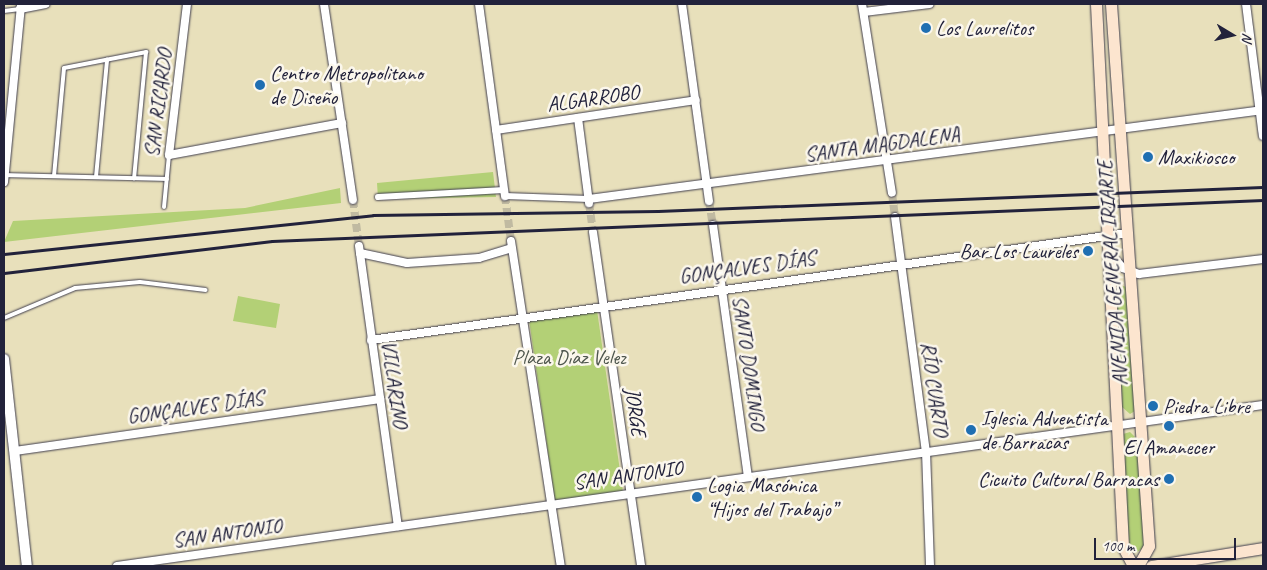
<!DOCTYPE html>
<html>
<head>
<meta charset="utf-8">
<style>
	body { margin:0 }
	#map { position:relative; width:1267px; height:570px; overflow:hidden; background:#e8e0bb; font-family:Caveat,sans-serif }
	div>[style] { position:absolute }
	.green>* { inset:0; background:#b3d076 }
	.minor-tunnel>* { height:8px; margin-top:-4px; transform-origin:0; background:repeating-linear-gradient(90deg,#c0baa1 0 8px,transparent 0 12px) }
	.roads { filter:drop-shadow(0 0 1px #403e4e) drop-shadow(0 0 1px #403e4e) }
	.service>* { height:4px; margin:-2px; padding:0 2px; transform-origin:2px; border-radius:2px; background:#fff }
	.pedestrian>* { height:6px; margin:-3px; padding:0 3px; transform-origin:3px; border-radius:3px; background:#fff }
	.minor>* { height:8px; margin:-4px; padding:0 4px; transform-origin:4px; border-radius:4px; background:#fff }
	.tertiary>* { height:10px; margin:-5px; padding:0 5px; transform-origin:5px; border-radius:5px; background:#fff }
	.secondary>* { height:11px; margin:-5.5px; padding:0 5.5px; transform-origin:5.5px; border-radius:5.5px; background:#fce5cf }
	.rail>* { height:3px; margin:-1.5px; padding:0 1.5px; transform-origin:1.5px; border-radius:1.5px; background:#22223b }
	.dots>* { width:14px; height:14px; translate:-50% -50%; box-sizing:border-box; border:2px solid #fbf7ec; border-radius:50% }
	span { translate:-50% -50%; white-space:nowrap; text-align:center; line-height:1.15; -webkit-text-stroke:5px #fbf7ec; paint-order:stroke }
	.poi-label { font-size:21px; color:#22223b }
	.left { translate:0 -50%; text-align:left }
	.right { translate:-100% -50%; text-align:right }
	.street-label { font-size:21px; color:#22223b }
	.park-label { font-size:21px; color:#4e564d }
	.frame { position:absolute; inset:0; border:5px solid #22223b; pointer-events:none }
	.north { position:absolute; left:1207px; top:10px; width:50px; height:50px; -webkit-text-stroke:4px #fbf7ec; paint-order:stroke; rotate:99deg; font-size:14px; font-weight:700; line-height:20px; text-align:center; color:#22223b }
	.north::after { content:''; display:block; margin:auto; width:18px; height:22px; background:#22223b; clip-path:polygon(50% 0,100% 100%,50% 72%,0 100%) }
	.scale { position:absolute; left:1094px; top:538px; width:142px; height:22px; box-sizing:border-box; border:2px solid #22223b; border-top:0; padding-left:6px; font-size:15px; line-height:18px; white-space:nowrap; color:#22223b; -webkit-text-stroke:4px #fbf7ec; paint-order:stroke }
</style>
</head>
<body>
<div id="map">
	<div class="green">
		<div style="clip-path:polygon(493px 172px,496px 197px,378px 199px,377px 183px)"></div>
		<div style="clip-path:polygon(340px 188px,341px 203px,4px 242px,13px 221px,245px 208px)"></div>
		<div style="clip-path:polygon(1123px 286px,1127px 287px,1135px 411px,1130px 414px,1122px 407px,1116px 300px)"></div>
		<div style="clip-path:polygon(238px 296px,280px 304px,276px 328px,233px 321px)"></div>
		<div style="clip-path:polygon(597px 310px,623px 492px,555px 502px,529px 319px)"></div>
		<div style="clip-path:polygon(1130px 432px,1137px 439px,1144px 548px,1135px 553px,1127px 546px,1123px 434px)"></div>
	</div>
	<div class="minor-tunnel">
		<div style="left:892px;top:193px;width:24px;rotate:83deg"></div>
		<div style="left:505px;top:196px;width:45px;rotate:82.4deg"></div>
		<div style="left:353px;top:200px;width:46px;rotate:82.6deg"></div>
		<div style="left:709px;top:201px;width:24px;rotate:81deg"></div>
		<div style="left:589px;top:203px;width:29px;rotate:82deg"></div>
	</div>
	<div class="roads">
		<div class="service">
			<div style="left:4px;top:11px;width:16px;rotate:-7deg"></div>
			<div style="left:4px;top:175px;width:163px;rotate:1.4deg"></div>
			<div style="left:54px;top:176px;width:108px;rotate:-84.7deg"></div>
			<div style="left:64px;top:68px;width:84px;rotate:-11deg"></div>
			<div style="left:146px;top:52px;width:127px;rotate:95.4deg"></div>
			<div style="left:96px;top:177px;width:118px;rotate:-84.6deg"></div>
			<div style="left:164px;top:207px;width:52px;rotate:-84.5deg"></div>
			<div style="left:4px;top:318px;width:77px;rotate:-22.9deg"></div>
			<div style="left:75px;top:288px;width:65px;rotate:-5.3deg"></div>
			<div style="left:140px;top:282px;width:66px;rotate:6.9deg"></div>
		</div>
		<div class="pedestrian">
			<div style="left:505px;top:196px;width:84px;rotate:2deg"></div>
			<div style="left:378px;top:197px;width:126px;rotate:-3.2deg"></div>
		</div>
		<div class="minor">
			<div style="left:187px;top:4px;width:152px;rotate:96.8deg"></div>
			<div style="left:169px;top:155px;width:176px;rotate:-10.5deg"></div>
			<div style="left:324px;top:4px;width:198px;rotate:81.6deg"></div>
			<div style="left:479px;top:4px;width:194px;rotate:82.3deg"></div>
			<div style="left:682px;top:4px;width:199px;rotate:82.2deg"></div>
			<div style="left:862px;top:4px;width:191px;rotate:81deg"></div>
			<div style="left:1246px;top:4px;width:133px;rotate:82.7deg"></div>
			<div style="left:20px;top:9px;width:26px;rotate:-11deg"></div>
			<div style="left:864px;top:12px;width:66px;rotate:-6.9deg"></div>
			<div style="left:578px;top:118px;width:86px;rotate:82.6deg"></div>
			<div style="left:496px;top:130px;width:202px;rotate:-8.5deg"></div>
			<div style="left:4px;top:182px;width:179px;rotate:-84.5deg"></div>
			<div style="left:589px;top:199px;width:680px;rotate:-7.52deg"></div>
			<div style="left:895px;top:217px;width:236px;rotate:82.5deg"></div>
			<div style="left:926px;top:451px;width:115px;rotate:88deg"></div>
			<div style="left:713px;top:225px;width:253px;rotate:82.1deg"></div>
			<div style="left:593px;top:232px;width:337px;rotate:81.8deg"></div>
			<div style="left:511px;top:241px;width:329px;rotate:81.3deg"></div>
			<div style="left:359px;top:246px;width:283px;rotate:82.1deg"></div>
			<div style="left:360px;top:253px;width:48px;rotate:12deg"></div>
			<div style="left:407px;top:263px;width:72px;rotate:-4deg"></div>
			<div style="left:479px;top:258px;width:34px;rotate:-17deg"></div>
			<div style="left:1110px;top:253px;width:20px;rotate:49deg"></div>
			<div style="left:1123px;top:268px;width:17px;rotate:21deg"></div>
			<div style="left:1139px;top:274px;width:125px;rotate:-6.9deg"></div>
			<div style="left:371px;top:340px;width:765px;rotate:-8.05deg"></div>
			<div style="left:15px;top:451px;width:369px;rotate:-8.1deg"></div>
			<div style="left:117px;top:566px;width:1157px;rotate:-8deg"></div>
		</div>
		<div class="tertiary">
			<div style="left:4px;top:359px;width:208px;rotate:83.7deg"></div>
		</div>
		<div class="secondary">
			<div style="left:1096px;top:4px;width:544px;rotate:87.15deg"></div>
			<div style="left:1123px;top:547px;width:21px;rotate:62deg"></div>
			<div style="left:1111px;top:4px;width:543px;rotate:85.99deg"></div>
			<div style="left:1149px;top:546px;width:23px;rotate:119deg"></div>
			<div style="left:1151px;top:566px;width:113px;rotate:-9.1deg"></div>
		</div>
	</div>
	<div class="rail">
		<div style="left:4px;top:254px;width:371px;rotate:-6deg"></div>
		<div style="left:373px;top:215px;width:285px;rotate:-0.8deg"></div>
		<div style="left:658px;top:211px;width:605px;rotate:-2.27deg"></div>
		<div style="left:4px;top:273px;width:270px;rotate:-6.8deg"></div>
		<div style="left:272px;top:241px;width:992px;rotate:-2.37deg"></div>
	</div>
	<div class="dots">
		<div style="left:926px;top:28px;background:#1f6fb2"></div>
		<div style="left:260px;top:85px;background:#1f6fb2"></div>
		<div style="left:1148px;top:157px;background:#1f6fb2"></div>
		<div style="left:1088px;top:251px;background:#1f6fb2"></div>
		<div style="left:1153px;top:406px;background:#1f6fb2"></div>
		<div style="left:1169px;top:426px;background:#1f6fb2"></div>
		<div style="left:971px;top:430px;background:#1f6fb2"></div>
		<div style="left:1169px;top:479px;background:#1f6fb2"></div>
		<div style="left:697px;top:497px;background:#1f6fb2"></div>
	</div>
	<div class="poi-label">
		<span class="left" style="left:936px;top:28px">Los Laurelitos</span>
		<span class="left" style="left:270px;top:85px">Centro Metropolitano<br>de Diseño</span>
		<span class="left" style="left:1158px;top:157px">Maxikiosco</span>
		<span class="right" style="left:1078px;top:251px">Bar Los Laureles</span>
		<span class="left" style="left:1163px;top:406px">Piedra Libre</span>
		<span class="left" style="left:981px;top:430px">Iglesia Adventista<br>de Barracas</span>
		<span style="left:1169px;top:447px">El Amanecer</span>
		<span class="right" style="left:1159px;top:479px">Cicuito Cultural Barracas</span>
		<span class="left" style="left:707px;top:497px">Logia Masónica<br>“Hijos del Trabajo”</span>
	</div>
	<div class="street-label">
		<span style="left:593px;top:98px;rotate:-8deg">ALGARROBO</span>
		<span style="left:158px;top:103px;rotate:-83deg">SAN RICARDO</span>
		<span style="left:882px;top:144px;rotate:-8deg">SANTA MAGDALENA</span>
		<span style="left:747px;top:267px;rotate:-8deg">GONÇALVES DÍAS</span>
		<span style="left:1112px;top:273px;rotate:-94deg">AVENIDA GENERAL IRIARTE</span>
		<span style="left:749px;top:363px;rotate:82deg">SANTO DOMINGO</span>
		<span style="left:395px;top:384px;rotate:82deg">VILLARINO</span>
		<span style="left:935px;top:389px;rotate:82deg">RÍO CUARTO</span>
		<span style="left:195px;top:407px;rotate:-8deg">GONÇALVES DÍAS</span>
		<span style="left:636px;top:412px;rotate:82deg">JORGE</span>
		<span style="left:628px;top:475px;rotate:-8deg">SAN ANTONIO</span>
		<span style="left:227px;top:533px;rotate:-8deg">SAN ANTONIO</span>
	</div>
	<div class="park-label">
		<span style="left:569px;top:357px">Plaza Díaz Velez</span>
	</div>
	<div class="frame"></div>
	<div class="north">N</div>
	<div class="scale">100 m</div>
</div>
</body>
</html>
